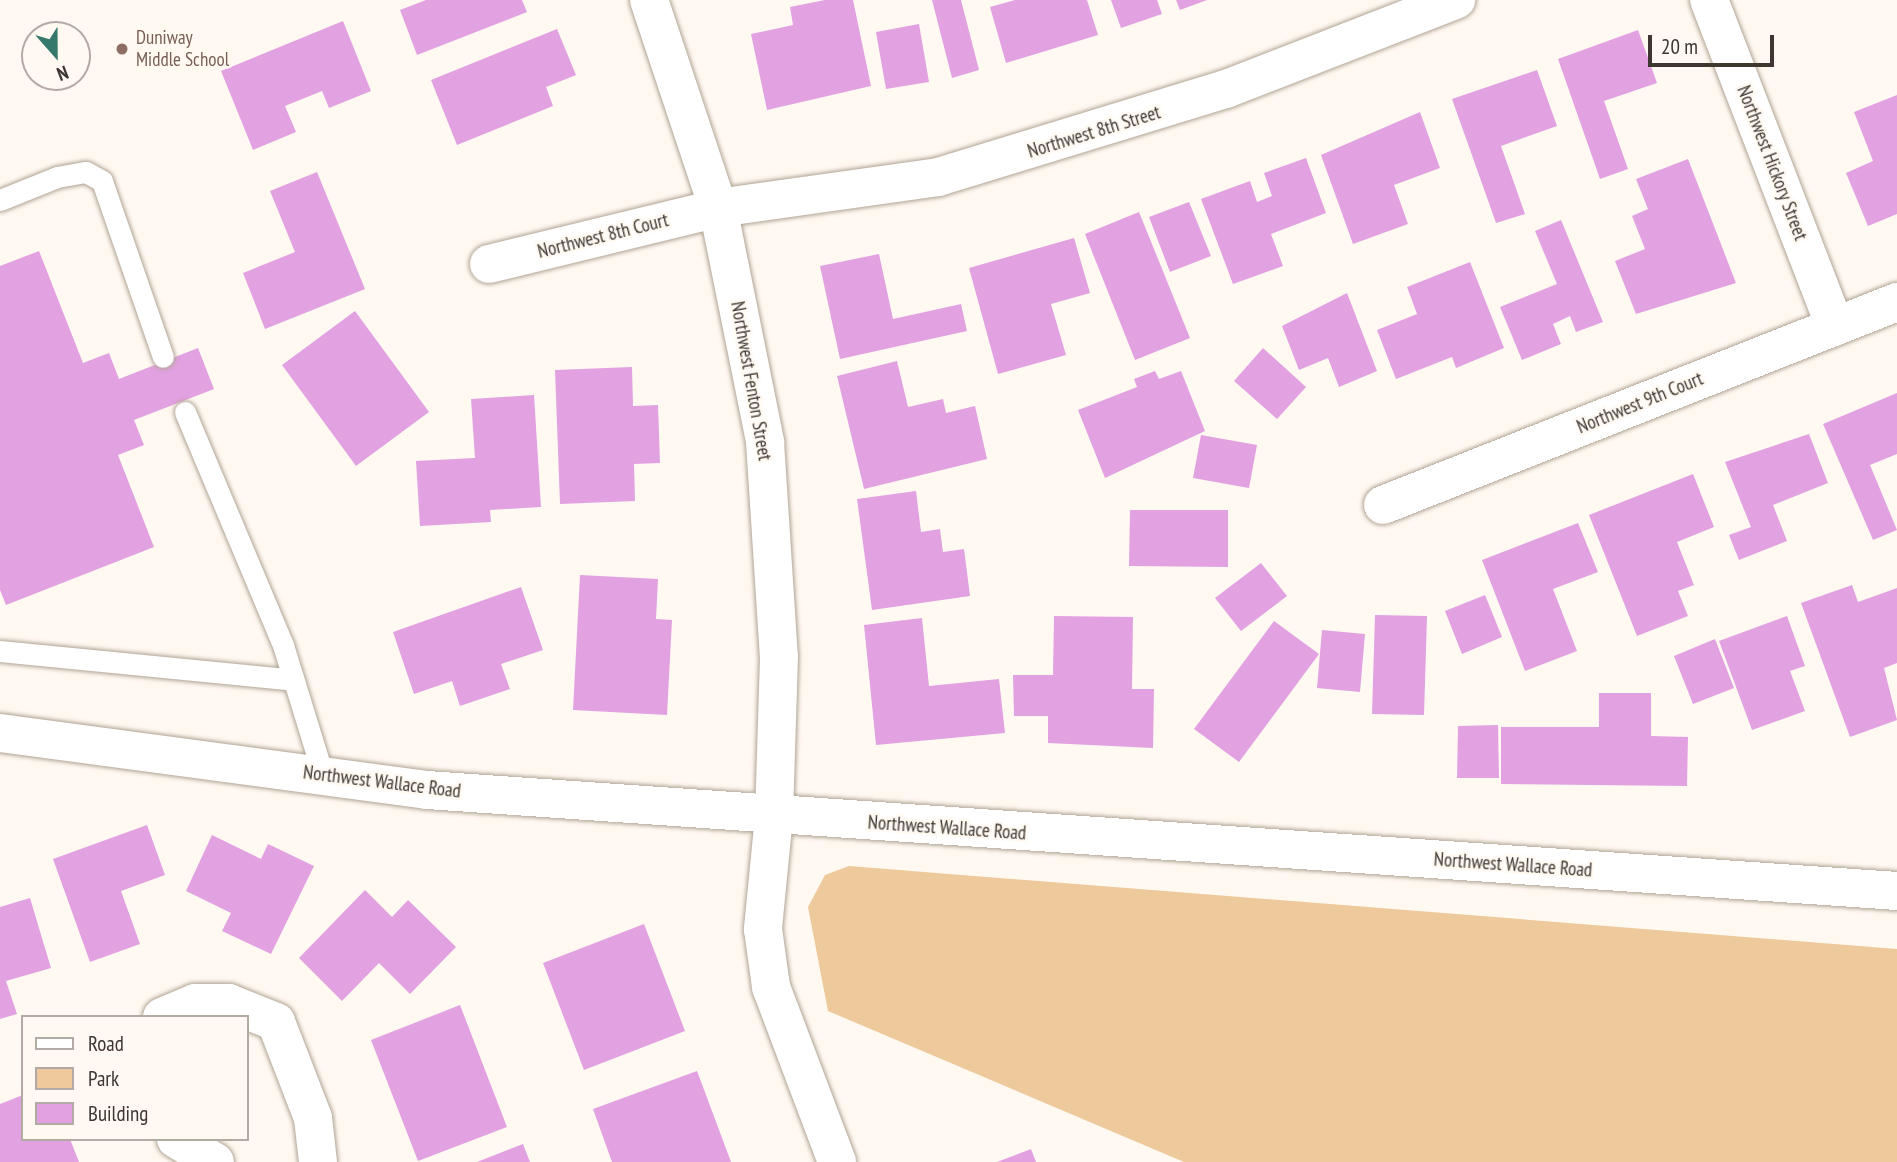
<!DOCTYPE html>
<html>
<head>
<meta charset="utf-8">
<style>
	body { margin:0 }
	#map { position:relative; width:1897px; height:1162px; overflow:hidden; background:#fff9f2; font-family:"PT Sans Narrow",sans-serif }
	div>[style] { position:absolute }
	.green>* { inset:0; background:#eec99b }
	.building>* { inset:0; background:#e2a1e1 }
	.roads { filter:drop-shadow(0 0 2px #b1a494) drop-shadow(0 0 2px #b1a494) }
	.service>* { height:21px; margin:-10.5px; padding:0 10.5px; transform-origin:10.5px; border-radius:10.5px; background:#fff }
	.minor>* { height:38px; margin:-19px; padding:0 19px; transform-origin:19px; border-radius:19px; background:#fff }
	.tertiary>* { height:38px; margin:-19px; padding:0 19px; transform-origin:19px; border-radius:19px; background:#fff }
	.dots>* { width:19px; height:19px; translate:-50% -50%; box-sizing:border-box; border:4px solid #fff9f2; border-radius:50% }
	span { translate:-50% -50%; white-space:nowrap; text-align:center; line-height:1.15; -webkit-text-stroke:5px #fff9f2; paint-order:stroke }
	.education-label { font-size:19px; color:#785e54 }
	.left { translate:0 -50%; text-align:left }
	.street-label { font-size:19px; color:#3d3730 }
	.legend { position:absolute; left:21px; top:1015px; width:228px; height:126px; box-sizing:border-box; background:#fff9f2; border:2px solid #b1aba4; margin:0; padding:9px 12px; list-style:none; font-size:21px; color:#3d3730 }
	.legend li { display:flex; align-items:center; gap:14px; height:35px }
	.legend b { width:35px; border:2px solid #b1aba4 }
	.north { position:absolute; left:21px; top:21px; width:70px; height:70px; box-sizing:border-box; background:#fff9f2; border:2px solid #b1aba4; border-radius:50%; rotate:159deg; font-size:19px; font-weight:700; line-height:28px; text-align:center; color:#3d3730 }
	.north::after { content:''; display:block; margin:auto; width:24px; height:32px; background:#34796c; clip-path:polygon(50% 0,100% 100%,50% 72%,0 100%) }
	.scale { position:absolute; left:1648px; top:35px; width:126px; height:32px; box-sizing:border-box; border:4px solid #3d3730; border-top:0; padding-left:9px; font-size:21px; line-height:24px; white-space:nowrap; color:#3d3730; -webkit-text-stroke:5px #fff9f2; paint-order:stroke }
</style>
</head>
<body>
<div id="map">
	<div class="green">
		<div style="clip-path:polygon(849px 866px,1897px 949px,1897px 1162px,1184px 1162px,828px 1011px,808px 907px,825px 875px)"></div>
	</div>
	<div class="building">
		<div style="clip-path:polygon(426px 0,522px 0,527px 12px,417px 55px,400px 10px)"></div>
		<div style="clip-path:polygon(825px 0,853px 0,871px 86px,767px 110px,751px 34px,793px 25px,790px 7px)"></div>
		<div style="clip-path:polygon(932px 0,961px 0,979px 70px,952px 78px)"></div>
		<div style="clip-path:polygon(1015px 0,1087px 0,1098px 35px,1006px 63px,990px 7px)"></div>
		<div style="clip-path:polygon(1111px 0,1157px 0,1162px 14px,1121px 28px)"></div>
		<div style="clip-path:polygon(1176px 0,1207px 0,1180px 10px)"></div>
		<div style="clip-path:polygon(343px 21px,371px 91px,329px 108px,322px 91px,285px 106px,296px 132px,253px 150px,221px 71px)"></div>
		<div style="clip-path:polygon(919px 24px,929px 82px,886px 89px,876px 32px)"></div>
		<div style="clip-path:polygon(557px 29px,576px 75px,546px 87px,553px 106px,457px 145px,431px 80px)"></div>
		<div style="clip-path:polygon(1638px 30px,1657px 83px,1604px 101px,1628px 169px,1600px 179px,1558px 59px)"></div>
		<div style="clip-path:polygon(1537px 70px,1557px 126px,1501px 146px,1525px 214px,1496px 223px,1452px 99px)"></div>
		<div style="clip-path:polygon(1897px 95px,1897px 214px,1868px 226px,1846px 173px,1873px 161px,1854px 112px)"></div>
		<div style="clip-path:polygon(1420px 112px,1440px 168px,1394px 185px,1408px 224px,1353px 244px,1321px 155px)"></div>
		<div style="clip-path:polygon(1306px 158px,1326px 213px,1271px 234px,1283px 266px,1233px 284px,1201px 199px,1250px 181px,1257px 202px,1272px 196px,1264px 173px)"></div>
		<div style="clip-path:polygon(1688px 159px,1736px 283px,1636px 314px,1615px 261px,1645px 249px,1632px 216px,1648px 209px,1636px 179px)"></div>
		<div style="clip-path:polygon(317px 172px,365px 289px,265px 329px,243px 273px,295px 252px,270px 191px)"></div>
		<div style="clip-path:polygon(1189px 202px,1211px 256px,1170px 272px,1149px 217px)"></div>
		<div style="clip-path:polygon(1139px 212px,1190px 338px,1135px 360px,1085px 234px)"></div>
		<div style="clip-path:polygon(1561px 220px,1603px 322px,1576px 332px,1570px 316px,1553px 324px,1561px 344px,1522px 360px,1500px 307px,1557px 284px,1535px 231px)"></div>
		<div style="clip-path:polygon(1074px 238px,1090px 293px,1051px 304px,1066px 355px,998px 374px,969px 268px)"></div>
		<div style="clip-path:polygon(39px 251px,83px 363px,109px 353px,119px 379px,198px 348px,214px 389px,134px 420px,144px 445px,118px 455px,154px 547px,6px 605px,0 590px,0 266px)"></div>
		<div style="clip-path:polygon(879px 254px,893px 319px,961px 304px,967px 331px,840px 359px,820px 266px)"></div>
		<div style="clip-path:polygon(1470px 262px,1504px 348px,1456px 368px,1452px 357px,1396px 379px,1377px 330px,1417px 314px,1407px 287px)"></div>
		<div style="clip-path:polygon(1347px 293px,1377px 371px,1339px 387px,1328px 358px,1299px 370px,1282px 326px)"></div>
		<div style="clip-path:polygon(355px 311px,429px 412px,356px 466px,282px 365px)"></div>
		<div style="clip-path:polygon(1263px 348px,1306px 387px,1277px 419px,1234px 381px)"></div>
		<div style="clip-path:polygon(897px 361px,908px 407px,943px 399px,946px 413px,975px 406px,987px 459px,864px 489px,837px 376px)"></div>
		<div style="clip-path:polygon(632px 367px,633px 406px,658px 405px,660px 463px,634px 464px,635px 501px,560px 504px,555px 370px)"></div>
		<div style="clip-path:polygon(1155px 371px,1159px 379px,1181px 371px,1205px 431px,1105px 478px,1078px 410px,1137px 387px,1134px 379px)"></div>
		<div style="clip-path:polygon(1897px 393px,1897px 454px,1870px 465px,1897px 530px,1873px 540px,1823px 424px)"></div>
		<div style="clip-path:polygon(534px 395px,541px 507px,490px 510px,491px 522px,420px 526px,416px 461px,475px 458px,471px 399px)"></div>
		<div style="clip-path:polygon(1809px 434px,1828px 483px,1773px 505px,1787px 541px,1739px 560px,1729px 535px,1751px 527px,1725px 462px)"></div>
		<div style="clip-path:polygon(1201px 435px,1257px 445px,1249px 488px,1193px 478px)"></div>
		<div style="clip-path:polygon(1693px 474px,1714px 527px,1677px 542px,1694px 585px,1678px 591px,1688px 616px,1637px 636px,1589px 515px)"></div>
		<div style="clip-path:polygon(916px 491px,921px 532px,940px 529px,943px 552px,964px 549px,970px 596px,872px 610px,857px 499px)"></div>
		<div style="clip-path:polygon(1130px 510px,1228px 510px,1228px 567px,1129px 566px)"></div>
		<div style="clip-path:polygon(1578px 523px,1598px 572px,1553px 589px,1577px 651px,1525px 671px,1482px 560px)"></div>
		<div style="clip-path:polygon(1261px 563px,1287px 596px,1241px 631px,1215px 598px)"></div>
		<div style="clip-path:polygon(580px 575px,658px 579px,656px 619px,672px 620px,667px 715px,573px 710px)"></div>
		<div style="clip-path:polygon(1852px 585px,1858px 602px,1897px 588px,1897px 663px,1884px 668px,1897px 720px,1850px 737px,1801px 603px)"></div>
		<div style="clip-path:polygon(521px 587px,543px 650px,501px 664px,510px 689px,460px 706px,452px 681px,414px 694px,393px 632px)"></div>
		<div style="clip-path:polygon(1485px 595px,1502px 637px,1462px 654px,1445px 611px)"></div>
		<div style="clip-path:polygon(1375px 615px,1427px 616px,1424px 715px,1372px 714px)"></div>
		<div style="clip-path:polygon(1054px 616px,1133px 617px,1132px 689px,1154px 689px,1153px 748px,1048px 743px,1048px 716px,1014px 716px,1013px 675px,1053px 675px)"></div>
		<div style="clip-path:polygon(1787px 616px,1805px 666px,1790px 671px,1805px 711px,1752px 730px,1719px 641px)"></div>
		<div style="clip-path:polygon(922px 618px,929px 686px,999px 679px,1005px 733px,876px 745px,864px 625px)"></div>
		<div style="clip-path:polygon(1274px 621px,1319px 654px,1239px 762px,1194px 729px)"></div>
		<div style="clip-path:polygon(1322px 630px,1365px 634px,1360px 692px,1317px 688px)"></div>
		<div style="clip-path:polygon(1715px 639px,1734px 688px,1693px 704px,1674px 656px)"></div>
		<div style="clip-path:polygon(1599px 693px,1651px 693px,1651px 736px,1688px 737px,1687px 786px,1501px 784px,1501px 727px,1599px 727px)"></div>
		<div style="clip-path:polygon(1498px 725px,1499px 778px,1457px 778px,1458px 726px)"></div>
		<div style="clip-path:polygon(147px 825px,165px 875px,121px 891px,140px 944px,90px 962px,53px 859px)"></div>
		<div style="clip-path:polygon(212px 835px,261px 859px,268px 844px,314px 866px,271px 954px,222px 931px,231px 913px,186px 891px)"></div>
		<div style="clip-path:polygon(365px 890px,392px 917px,408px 900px,456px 947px,410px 994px,379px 963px,342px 1001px,299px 958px)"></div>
		<div style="clip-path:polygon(30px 898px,51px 968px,6px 981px,17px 1014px,0 1019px,0 907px)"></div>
		<div style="clip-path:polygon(644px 924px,685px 1031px,584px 1070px,543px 963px)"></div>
		<div style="clip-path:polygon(460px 1005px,507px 1127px,418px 1161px,371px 1040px)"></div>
		<div style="clip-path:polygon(697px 1071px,731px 1162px,612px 1162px,593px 1109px)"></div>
		<div style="clip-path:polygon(23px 1095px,23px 1139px,70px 1139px,79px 1162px,0 1162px,0 1104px)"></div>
		<div style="clip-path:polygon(523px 1144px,530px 1162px,477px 1162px)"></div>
		<div style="clip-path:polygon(1031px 1149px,1036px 1162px,997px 1162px)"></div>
	</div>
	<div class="roads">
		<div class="service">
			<div style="left:0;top:200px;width:61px;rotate:-22deg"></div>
			<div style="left:57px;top:177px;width:29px;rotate:-10deg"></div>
			<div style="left:86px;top:172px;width:18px;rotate:29deg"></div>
			<div style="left:102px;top:181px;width:186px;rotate:70.9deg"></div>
			<div style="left:185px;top:412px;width:253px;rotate:67.2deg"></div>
			<div style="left:283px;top:645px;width:136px;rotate:72.9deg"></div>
			<div style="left:0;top:651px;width:295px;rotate:5.6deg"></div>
		</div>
		<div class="minor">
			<div style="left:649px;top:0;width:219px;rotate:71.6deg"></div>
			<div style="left:718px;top:208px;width:239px;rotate:78.6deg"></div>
			<div style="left:765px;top:442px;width:215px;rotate:86.3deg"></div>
			<div style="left:779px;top:657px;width:159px;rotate:91.8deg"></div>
			<div style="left:774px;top:816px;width:114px;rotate:95.6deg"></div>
			<div style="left:763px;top:929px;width:59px;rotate:82.1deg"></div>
			<div style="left:771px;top:987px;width:187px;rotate:69.3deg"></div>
			<div style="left:1709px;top:0;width:350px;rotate:68.9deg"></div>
			<div style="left:489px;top:264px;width:236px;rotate:-13.7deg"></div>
			<div style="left:718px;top:208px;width:222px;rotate:-8deg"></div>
			<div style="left:938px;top:177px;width:301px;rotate:-17deg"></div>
			<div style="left:1226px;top:89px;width:247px;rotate:-21.2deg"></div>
			<div style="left:1383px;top:505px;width:553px;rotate:-21.55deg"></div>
			<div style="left:162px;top:1017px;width:36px;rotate:-23deg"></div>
			<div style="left:195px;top:1003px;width:34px"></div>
			<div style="left:229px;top:1003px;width:51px;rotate:22deg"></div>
			<div style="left:276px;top:1022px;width:103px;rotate:68.9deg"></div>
			<div style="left:313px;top:1118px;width:44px;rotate:83.5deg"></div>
			<div style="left:176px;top:1139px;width:45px;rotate:30.5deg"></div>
		</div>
		<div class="tertiary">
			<div style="left:0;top:733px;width:431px;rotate:7.6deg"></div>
			<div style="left:427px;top:790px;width:1473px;rotate:3.93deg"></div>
		</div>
	</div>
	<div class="dots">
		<div style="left:122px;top:49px;background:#8d6e63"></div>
	</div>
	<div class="education-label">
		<span class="left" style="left:136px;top:49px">Duniway<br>Middle School</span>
	</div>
	<div class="street-label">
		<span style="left:1094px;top:132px;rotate:-17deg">Northwest 8th Street</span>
		<span style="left:1772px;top:163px;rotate:69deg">Northwest Hickory Street</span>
		<span style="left:603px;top:236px;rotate:-14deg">Northwest 8th Court</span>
		<span style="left:751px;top:381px;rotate:80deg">Northwest Fenton Street</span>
		<span style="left:1640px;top:403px;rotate:-22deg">Northwest 9th Court</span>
		<span style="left:382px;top:782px;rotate:7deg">Northwest Wallace Road</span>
		<span style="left:947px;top:828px;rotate:4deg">Northwest Wallace Road</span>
		<span style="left:1513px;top:865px;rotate:4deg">Northwest Wallace Road</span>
	</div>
	<ul class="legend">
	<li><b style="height:9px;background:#fff"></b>Road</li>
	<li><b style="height:19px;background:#eec99b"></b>Park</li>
	<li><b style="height:19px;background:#e2a1e1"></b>Building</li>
	</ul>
	<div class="north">N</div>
	<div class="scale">20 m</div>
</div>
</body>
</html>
